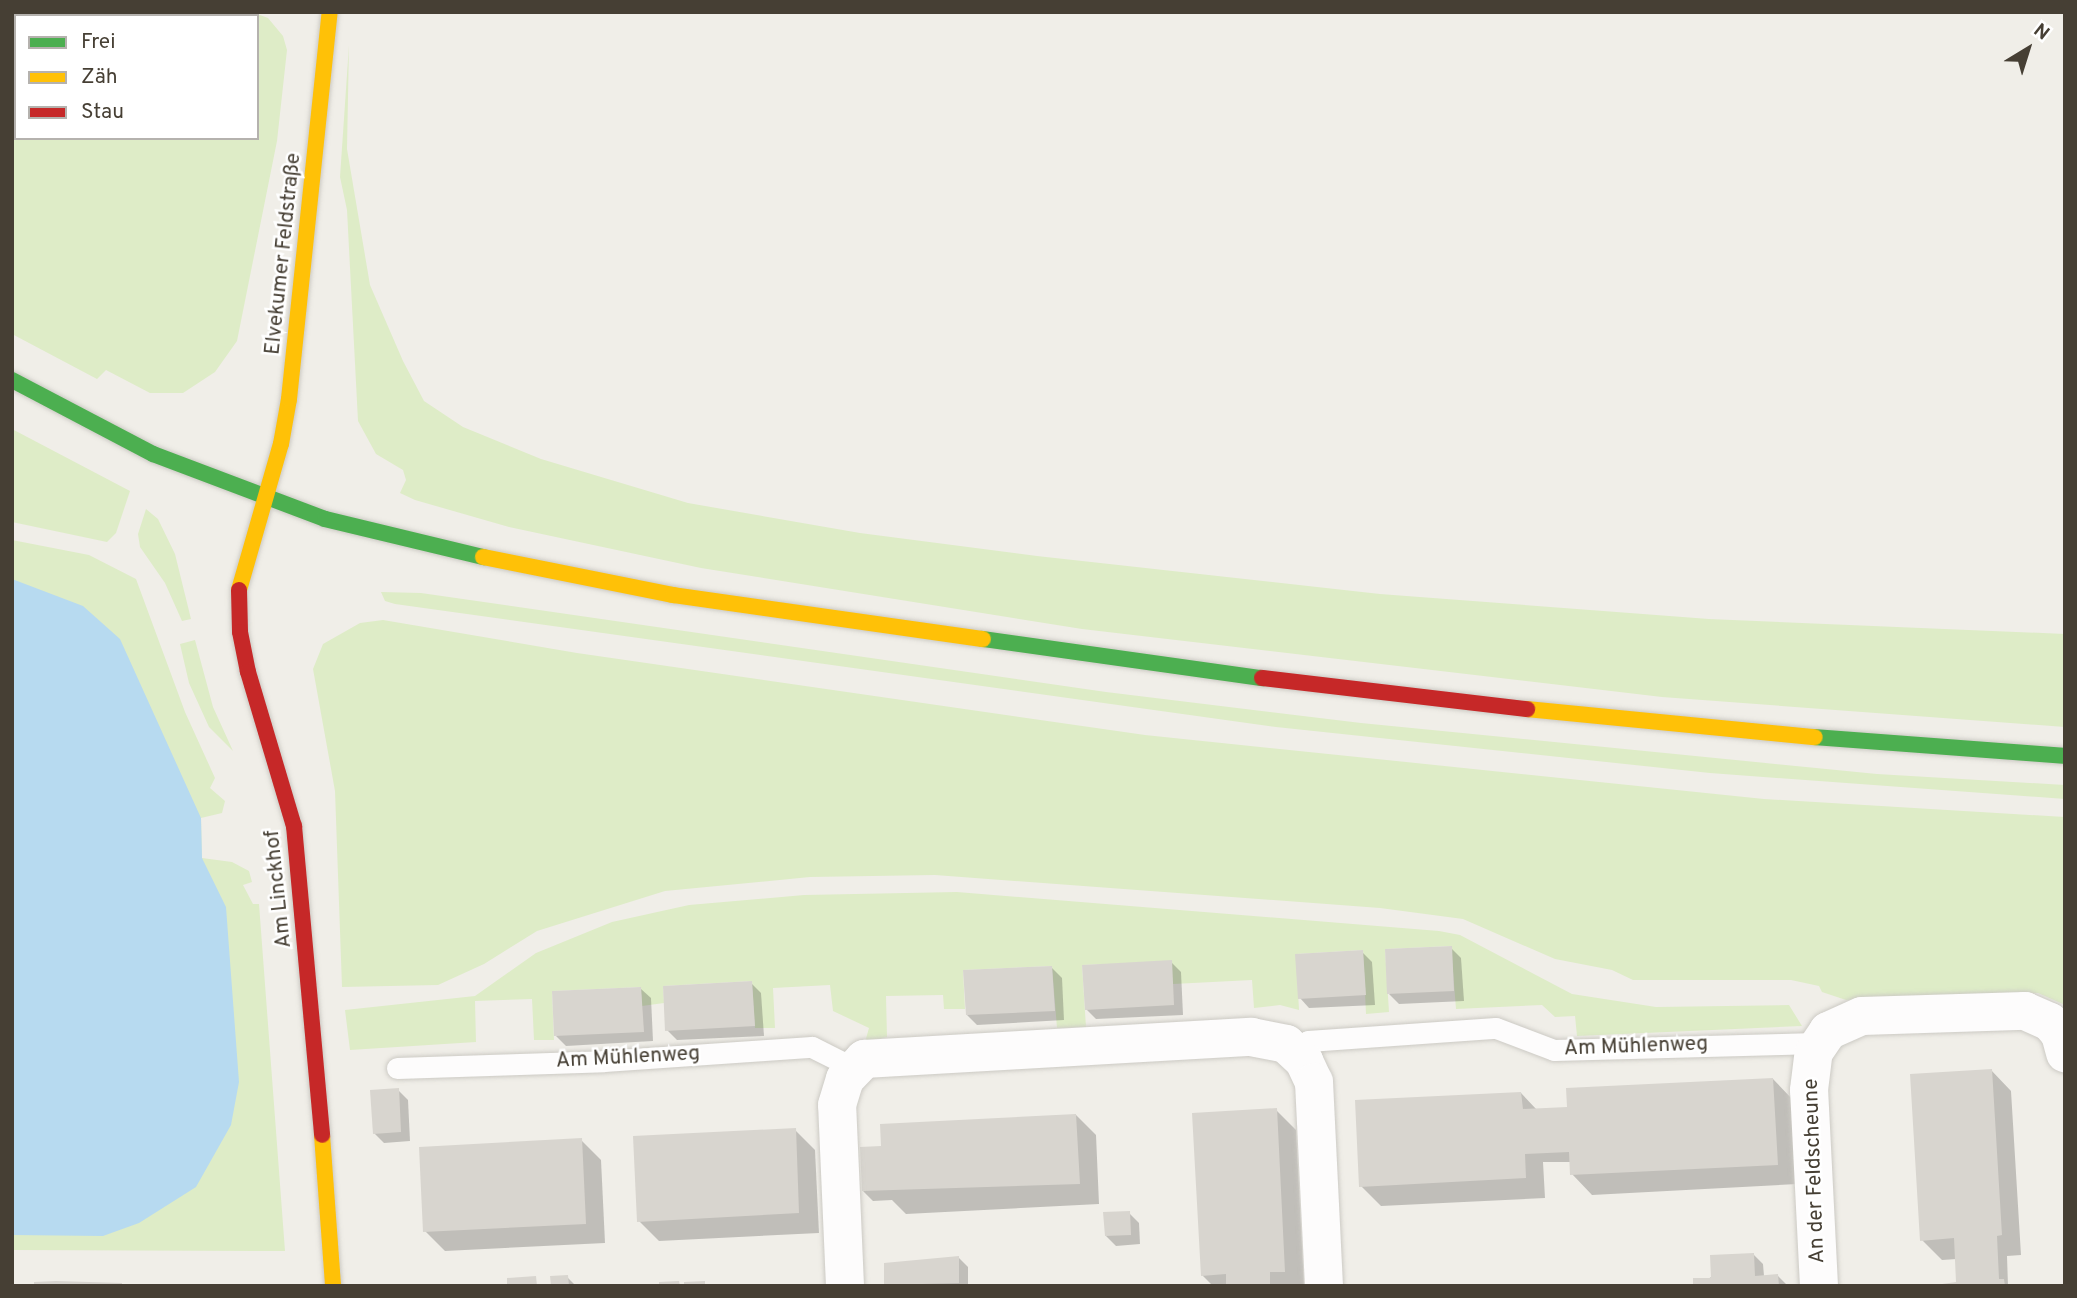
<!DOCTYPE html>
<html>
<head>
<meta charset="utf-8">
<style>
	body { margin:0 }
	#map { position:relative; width:2077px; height:1298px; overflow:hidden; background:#f0eee8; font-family:Overpass,sans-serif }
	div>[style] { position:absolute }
	.green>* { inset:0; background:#deecc7 }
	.water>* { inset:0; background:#b7daf0 }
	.shadow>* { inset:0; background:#0003 }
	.building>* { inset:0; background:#d8d5cf }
	.roads { filter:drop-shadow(0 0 2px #cccac4) drop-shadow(0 0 2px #cccac4) }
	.lane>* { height:21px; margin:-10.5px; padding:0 10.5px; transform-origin:10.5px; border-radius:10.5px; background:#fdfcfc }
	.street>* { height:38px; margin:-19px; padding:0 19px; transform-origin:19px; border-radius:19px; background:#fdfcfc }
	.fast>* { height:16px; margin:-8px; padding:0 8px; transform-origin:8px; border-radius:8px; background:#4caf50 }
	.slow>* { height:16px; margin:-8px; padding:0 8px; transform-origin:8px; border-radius:8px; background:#ffc107 }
	.jam>* { height:16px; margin:-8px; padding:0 8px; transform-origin:8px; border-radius:8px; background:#c62828 }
	span { translate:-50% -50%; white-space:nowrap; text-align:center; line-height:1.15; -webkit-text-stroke:5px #fff; paint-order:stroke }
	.street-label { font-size:21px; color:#463f34 }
	.frame { position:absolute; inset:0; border:14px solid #463f34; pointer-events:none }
	.legend { position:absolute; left:14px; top:14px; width:245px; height:126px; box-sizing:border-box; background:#fff; border:2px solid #b5b2ae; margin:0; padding:9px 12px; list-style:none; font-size:21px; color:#463f34 }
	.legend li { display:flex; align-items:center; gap:14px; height:35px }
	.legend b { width:35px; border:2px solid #b5b2ae }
	.north { position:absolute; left:1993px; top:14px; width:70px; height:70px; -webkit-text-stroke:5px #fff; paint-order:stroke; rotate:38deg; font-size:19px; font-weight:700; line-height:28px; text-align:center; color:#463f34 }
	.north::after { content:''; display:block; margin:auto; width:24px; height:32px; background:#463f34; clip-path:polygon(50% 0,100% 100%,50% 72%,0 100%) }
</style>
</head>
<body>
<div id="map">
	<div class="green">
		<div style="clip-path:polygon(evenodd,12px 12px,252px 12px,268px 18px,283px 36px,287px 50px,277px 141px,237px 341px,215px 372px,183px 393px,150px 393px,106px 370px,97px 379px,12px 334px,12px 12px,16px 16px,257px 16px,257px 138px,16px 138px,16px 16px)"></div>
		<div style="clip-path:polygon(349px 45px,347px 149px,370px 285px,403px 361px,424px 401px,463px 427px,541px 459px,688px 503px,860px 533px,1037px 556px,1380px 594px,1709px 619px,2065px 634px,2065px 727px,1662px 697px,1082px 629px,701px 568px,509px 527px,415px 500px,400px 493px,406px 480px,403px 470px,376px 454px,358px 421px,347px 210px,340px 177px)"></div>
		<div style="clip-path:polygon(12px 429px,130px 491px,116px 533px,107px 542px,12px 522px)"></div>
		<div style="clip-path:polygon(146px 509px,158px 519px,175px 554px,191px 619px,182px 621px,165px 583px,140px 547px,138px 534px)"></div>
		<div style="clip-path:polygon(12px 540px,89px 555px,136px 579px,185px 712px,215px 778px,210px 788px,225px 801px,222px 813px,201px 818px,202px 858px,232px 862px,249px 871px,252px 882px,243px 885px,253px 904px,259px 904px,285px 1251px,12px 1250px)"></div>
		<div style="clip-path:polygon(381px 592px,421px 593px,1106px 692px,1361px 723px,1877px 774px,2065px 785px,2065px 799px,1710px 773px,1276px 727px,395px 604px,385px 601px)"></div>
		<div style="clip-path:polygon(383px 620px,577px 653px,1145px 735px,1764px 799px,2065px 817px,2065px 1005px,2038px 993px,1846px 1000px,1822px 992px,1819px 986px,1791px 980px,1633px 980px,1612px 970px,1555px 959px,1463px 919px,1380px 908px,935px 875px,810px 877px,665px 891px,537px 931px,484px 964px,438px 985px,342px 987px,335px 791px,313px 669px,323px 644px,360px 623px)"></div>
		<div style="clip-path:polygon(195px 640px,213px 707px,233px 751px,209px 727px,189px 683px,180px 644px)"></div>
		<div style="clip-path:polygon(957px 892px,1439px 931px,1460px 935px,1572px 994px,1656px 1007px,1789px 1005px,1802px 1026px,1577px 1036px,1575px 1016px,1555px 1017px,1542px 1005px,1456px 1009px,1451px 946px,1385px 949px,1389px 1012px,1366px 1014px,1363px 950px,1296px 954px,1299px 1010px,1280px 1005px,1254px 1008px,1252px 980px,1173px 984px,1104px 964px,1082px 965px,1086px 1027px,1057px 1028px,1052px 966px,963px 970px,965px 1009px,944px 1009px,943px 995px,886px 996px,887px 1037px,865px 1042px,869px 1028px,833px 1011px,830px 985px,773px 988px,775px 1028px,755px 1028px,752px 981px,663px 986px,664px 1003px,642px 1006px,641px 987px,552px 991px,554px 1040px,534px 1040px,532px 999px,475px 1001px,476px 1042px,350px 1050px,345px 1010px,475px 996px,536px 953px,612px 922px,689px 905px,804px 895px)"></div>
	</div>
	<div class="water">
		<div style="clip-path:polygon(12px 579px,83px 606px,120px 639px,201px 818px,202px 858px,226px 907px,239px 1082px,231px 1125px,196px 1187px,139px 1223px,103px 1236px,12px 1235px)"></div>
	</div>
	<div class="shadow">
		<div style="clip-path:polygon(1451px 948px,1461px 958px,1464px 1001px,1399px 1004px,1389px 994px)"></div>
		<div style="clip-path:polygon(1362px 952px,1372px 962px,1375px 1005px,1309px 1008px,1300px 998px)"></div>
		<div style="clip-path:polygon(1171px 962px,1181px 972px,1183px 1015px,1096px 1019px,1086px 1009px)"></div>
		<div style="clip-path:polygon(1052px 968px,1062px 978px,1064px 1020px,977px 1025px,967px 1015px)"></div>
		<div style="clip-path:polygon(751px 983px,761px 993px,764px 1036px,677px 1040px,667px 1030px)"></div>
		<div style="clip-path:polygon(641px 989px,651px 998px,653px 1041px,566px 1046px,556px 1036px)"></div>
		<div style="clip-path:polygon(1991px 1070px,2011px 1091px,2021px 1255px,2007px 1256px,2008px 1286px,1925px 1286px,1961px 1283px,1957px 1259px,1942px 1260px,1922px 1240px)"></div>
		<div style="clip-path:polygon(1773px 1079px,1793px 1100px,1797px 1184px,1592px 1195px,1572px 1174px,1571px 1162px,1543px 1162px,1545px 1198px,1381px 1206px,1361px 1186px,1521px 1093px,1537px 1110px,1569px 1108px)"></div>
		<div style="clip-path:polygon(398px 1090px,408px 1100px,410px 1141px,384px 1143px,374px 1133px)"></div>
		<div style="clip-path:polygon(1276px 1110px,1296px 1130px,1304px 1286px,1213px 1286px,1202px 1275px)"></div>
		<div style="clip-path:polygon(1076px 1115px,1096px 1135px,1099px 1204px,906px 1214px,892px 1200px,873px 1201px,863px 1191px)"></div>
		<div style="clip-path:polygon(795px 1130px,815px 1150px,819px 1233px,659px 1241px,639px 1221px)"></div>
		<div style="clip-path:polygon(581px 1140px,601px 1160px,605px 1243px,445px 1251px,425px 1231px)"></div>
		<div style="clip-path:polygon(1129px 1213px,1139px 1223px,1140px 1244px,1116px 1246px,1106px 1236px)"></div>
		<div style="clip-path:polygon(1753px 1254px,1763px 1264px,1764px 1276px,1778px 1276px,1788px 1286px,1695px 1286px)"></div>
		<div style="clip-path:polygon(958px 1257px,968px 1267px,968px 1286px,886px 1284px)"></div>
		<div style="clip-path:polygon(567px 1277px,576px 1286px,553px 1286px)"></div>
	</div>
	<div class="building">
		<div style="clip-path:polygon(1452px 946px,1454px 991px,1387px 994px,1385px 949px)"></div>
		<div style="clip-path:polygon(1363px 950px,1366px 995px,1298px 999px,1295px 954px)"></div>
		<div style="clip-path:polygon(1172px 960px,1174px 1005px,1085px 1010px,1082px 965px)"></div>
		<div style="clip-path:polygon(1052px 966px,1055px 1011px,966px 1015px,963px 970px)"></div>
		<div style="clip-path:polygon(752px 981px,755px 1026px,665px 1031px,663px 986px)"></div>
		<div style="clip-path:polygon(641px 987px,644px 1032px,554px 1036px,552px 991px)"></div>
		<div style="clip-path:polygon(1992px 1069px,2002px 1235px,1997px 1236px,1999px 1279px,2004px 1279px,2005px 1286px,1928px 1286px,1956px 1282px,1954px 1238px,1920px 1241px,1910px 1074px)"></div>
		<div style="clip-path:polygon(1773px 1078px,1778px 1165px,1570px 1175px,1569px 1152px,1525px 1154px,1526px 1178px,1359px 1187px,1355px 1100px,1521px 1092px,1523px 1109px,1546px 1108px,1567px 1107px,1566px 1088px)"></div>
		<div style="clip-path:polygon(399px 1088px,401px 1132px,373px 1134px,370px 1090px)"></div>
		<div style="clip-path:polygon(1277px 1108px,1285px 1272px,1270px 1272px,1270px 1286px,1226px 1286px,1226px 1274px,1201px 1276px,1192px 1113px)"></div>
		<div style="clip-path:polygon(1076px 1114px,1080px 1184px,862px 1191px,860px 1147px,881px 1146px,880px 1124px)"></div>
		<div style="clip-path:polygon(796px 1128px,799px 1213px,637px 1222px,633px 1136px)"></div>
		<div style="clip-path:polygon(582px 1138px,586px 1224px,423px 1232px,419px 1147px)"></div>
		<div style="clip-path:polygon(1130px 1211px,1131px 1235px,1105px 1236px,1103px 1212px)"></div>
		<div style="clip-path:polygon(1754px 1253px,1755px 1276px,1778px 1274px,1779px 1286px,1693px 1286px,1693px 1278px,1711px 1278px,1710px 1255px)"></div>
		<div style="clip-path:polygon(959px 1256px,959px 1283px,884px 1285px,884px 1263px)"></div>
		<div style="clip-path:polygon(568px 1275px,569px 1286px,551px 1286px,550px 1276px)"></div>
		<div style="clip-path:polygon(536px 1276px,537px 1286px,507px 1286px,507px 1278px)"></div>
		<div style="clip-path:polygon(56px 1281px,122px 1283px,122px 1286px,34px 1286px,34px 1282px)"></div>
		<div style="clip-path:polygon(679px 1281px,680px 1286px,659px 1286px,659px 1282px)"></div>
		<div style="clip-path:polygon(705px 1281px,705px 1286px,684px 1286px,684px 1282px)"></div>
	</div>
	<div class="roads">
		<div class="lane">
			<div style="left:1293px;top:1050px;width:17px;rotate:-31deg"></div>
			<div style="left:1308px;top:1041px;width:188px;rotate:-4deg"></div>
			<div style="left:1496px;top:1028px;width:62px;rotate:20.8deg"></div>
			<div style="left:1554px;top:1050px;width:264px;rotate:-1.5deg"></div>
			<div style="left:397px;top:1068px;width:207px;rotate:-1.9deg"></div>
			<div style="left:604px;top:1061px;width:208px;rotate:-3.9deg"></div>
			<div style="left:812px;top:1047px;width:47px;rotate:26.6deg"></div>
		</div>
		<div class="street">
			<div style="left:845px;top:1286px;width:181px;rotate:-92.5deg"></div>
			<div style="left:837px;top:1105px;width:27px;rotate:-73deg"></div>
			<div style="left:845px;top:1079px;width:28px;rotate:-46deg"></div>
			<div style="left:864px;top:1059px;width:388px;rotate:-3.3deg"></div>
			<div style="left:1251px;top:1037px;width:36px;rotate:11deg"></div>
			<div style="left:1286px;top:1044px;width:25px;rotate:43deg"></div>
			<div style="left:1304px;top:1061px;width:23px;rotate:65deg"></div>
			<div style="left:1314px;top:1082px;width:204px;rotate:87.2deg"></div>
			<div style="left:1819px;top:1286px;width:196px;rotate:-92.9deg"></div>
			<div style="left:1809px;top:1090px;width:38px;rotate:-83deg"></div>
			<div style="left:1814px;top:1052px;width:25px;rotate:-56deg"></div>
			<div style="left:1828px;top:1031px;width:37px;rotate:-24deg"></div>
			<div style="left:1862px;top:1016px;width:163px;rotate:-1.8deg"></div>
			<div style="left:2025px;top:1011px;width:27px;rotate:24deg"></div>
			<div style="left:2050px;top:1022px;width:16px;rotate:50deg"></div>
			<div style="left:2060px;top:1034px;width:20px;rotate:75deg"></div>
		</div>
		<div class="fast">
			<div style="left:12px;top:380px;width:159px;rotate:27.7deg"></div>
			<div style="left:153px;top:454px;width:184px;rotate:20.7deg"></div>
			<div style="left:325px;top:519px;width:163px;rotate:13.5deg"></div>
			<div style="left:983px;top:639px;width:282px;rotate:8deg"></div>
			<div style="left:1815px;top:737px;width:251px;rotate:4.3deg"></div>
		</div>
		<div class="slow">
			<div style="left:483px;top:557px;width:194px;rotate:11.3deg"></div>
			<div style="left:673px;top:595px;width:313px;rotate:8.1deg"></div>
			<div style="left:239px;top:590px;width:152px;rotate:-74deg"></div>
			<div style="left:281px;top:444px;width:46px;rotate:-79.9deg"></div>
			<div style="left:289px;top:399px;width:389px;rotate:-84deg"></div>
			<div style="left:1527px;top:709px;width:289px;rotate:5.6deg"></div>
			<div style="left:322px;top:1135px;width:151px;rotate:85.8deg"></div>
		</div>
		<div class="jam">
			<div style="left:239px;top:590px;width:42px;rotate:88.6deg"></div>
			<div style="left:240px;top:632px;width:41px;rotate:78.7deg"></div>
			<div style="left:248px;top:672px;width:161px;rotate:73.4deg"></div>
			<div style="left:294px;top:826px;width:310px;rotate:84.8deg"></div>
			<div style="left:1262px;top:678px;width:267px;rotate:6.7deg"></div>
		</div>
	</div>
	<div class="street-label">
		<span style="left:284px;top:254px;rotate:-84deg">Elvekumer Feldstraße</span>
		<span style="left:279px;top:889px;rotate:-96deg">Am Linckhof</span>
		<span style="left:1636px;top:1047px;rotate:-2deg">Am Mühlenweg</span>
		<span style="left:628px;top:1058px;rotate:-3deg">Am Mühlenweg</span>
		<span style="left:1815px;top:1171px;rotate:-92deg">An der Feldscheune</span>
	</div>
	<div class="frame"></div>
	<ul class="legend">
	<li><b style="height:9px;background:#4caf50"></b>Frei</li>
	<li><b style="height:9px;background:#ffc107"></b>Zäh</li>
	<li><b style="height:9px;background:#c62828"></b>Stau</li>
	</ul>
	<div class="north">N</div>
</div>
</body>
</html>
